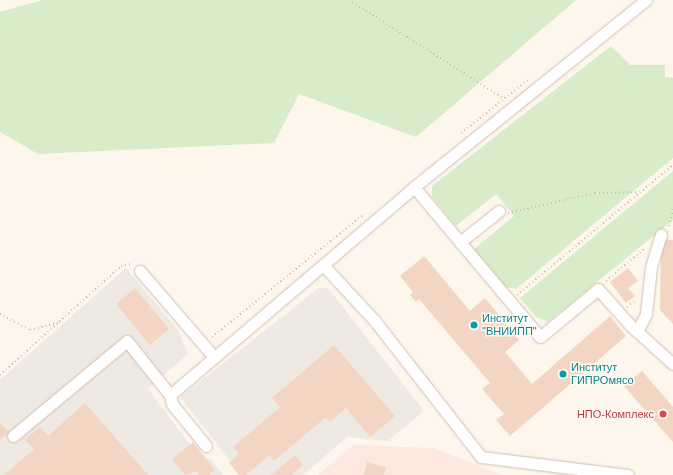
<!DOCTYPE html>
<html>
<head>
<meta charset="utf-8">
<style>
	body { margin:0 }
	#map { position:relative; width:673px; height:475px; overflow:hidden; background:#fdf6ec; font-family:Helvetica,sans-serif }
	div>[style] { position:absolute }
	.commercial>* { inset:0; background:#fde8e0 }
	.industrial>* { inset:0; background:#efe9e4 }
	.green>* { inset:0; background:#d8ecc9 }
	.building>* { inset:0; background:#f3d5c3 }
	.path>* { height:2px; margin-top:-1px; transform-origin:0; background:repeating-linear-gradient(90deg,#d9b8a5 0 1px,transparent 0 4px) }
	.roads { filter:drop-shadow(0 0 1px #d1beb0) drop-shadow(0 0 1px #d1beb0) }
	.minor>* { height:11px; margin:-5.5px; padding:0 5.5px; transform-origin:5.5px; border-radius:5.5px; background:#fff }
	.dots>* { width:11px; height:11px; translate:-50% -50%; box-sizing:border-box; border:2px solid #fffaf3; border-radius:50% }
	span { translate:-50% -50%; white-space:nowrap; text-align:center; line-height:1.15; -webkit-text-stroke:3px #fffaf3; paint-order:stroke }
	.culture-label { font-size:11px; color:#0d838f }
	.left { translate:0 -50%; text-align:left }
	.health-label { font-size:11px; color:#be3a42 }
	.right { translate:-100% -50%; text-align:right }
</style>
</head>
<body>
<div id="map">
	<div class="commercial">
		<div style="clip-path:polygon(353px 445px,434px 448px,502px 475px,318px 475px)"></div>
	</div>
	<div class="industrial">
		<div style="clip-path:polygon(126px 268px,178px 330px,188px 354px,148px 389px,199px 456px,211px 459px,223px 475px,0 475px,0 380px)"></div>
		<div style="clip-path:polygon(319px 288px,328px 288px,424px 411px,388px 441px,347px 437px,303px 475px,241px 475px,180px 397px)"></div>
	</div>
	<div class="green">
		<div style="clip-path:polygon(43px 0,576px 0,416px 137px,299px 94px,274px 143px,38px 154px,0 132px,0 12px)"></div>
		<div style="clip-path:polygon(611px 46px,630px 65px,665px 65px,665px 77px,673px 78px,673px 158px,516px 289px,505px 287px,474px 249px,514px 216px,496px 194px,456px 226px,432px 197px,432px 186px)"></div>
		<div style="clip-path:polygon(673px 171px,673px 220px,548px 322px,536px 317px,520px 298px)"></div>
	</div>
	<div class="building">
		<div style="clip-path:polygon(661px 239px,673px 240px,673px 324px,660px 310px)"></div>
		<div style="clip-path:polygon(424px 256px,470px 311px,485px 298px,519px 340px,505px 352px,532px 384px,610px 316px,626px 336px,510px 436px,496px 420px,504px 414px,482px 389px,490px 383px,419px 299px,416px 302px,410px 295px,413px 292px,400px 276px)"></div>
		<div style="clip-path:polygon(628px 268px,638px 281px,628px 288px,635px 296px,626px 303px,610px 282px)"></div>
		<div style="clip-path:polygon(135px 288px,169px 329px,150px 345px,116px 304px)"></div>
		<div style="clip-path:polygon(334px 345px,395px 416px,370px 437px,346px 408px,330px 422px,326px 417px,274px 461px,269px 455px,246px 475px,239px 475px,229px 463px,239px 454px,233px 447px,280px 407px,272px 398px)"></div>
		<div style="clip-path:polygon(642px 371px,673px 407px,673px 442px,624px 386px)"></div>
		<div style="clip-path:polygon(85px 403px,148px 475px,4px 475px,34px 449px,25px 440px,40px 427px,48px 436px)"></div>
		<div style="clip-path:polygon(0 423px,9px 432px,0 440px)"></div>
		<div style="clip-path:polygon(193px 442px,215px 470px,209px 475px,199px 475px,196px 471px,185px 475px,172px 459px)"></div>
		<div style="clip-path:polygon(295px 455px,303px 465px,291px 475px,271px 475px)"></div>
		<div style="clip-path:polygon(367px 462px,386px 467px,384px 475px,364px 475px)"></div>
	</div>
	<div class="path">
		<div style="left:349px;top:0;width:183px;rotate:32.5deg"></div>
		<div style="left:461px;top:133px;width:85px;rotate:-38.3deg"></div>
		<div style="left:508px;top:213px;width:89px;rotate:-12.9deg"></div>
		<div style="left:595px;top:193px;width:44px;rotate:-1.3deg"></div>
		<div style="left:669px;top:226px;width:17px;rotate:-77deg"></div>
		<div style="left:606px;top:281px;width:51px;rotate:-40.2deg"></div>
		<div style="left:517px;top:295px;width:203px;rotate:-39.8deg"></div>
		<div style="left:627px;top:307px;width:11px;rotate:-38deg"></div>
		<div style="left:0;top:314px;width:34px;rotate:28deg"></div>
		<div style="left:30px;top:330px;width:31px;rotate:-15deg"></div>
		<div style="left:212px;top:337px;width:196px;rotate:-39deg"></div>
		<div style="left:0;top:375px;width:163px;rotate:-42deg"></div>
		<div style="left:121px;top:266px;width:9px;rotate:-13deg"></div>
	</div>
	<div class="roads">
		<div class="minor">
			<div style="left:414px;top:187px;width:72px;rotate:50.1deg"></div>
			<div style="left:460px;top:242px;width:50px;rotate:-38.5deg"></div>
			<div style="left:460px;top:242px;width:124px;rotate:49.9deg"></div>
			<div style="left:540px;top:337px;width:75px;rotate:-39.6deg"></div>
			<div style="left:598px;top:289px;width:48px;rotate:48.4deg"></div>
			<div style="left:630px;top:325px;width:58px;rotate:42.2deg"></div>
			<div style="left:323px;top:265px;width:75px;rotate:47.2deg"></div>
			<div style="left:374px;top:320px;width:174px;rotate:52deg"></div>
			<div style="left:481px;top:457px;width:148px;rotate:7deg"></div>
			<div style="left:140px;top:271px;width:113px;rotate:49.3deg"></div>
			<div style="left:637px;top:331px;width:19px;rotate:-62deg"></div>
			<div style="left:646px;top:314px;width:47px;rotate:-83.9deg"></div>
			<div style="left:651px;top:267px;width:34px;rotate:-73deg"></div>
			<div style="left:170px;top:395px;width:9px;rotate:77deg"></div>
			<div style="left:172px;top:404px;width:54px;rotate:51deg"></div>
			<div style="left:13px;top:436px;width:148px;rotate:-39.8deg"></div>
			<div style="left:127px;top:341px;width:69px;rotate:51.5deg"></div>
			<div style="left:170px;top:395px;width:321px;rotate:-40.4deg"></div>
			<div style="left:414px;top:187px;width:298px;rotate:-38.9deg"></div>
		</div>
	</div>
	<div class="dots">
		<div style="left:474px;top:325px;background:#0f9aa8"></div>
		<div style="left:563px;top:374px;background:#0f9aa8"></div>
		<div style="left:663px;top:414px;background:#e0444e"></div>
	</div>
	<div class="culture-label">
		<span class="left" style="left:482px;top:325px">Институт<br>"ВНИИПП"</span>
		<span class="left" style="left:571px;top:374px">Институт<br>ГИПРОмясо</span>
	</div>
	<div class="health-label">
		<span class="right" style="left:654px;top:414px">НПО-Комплекс</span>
	</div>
</div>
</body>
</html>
